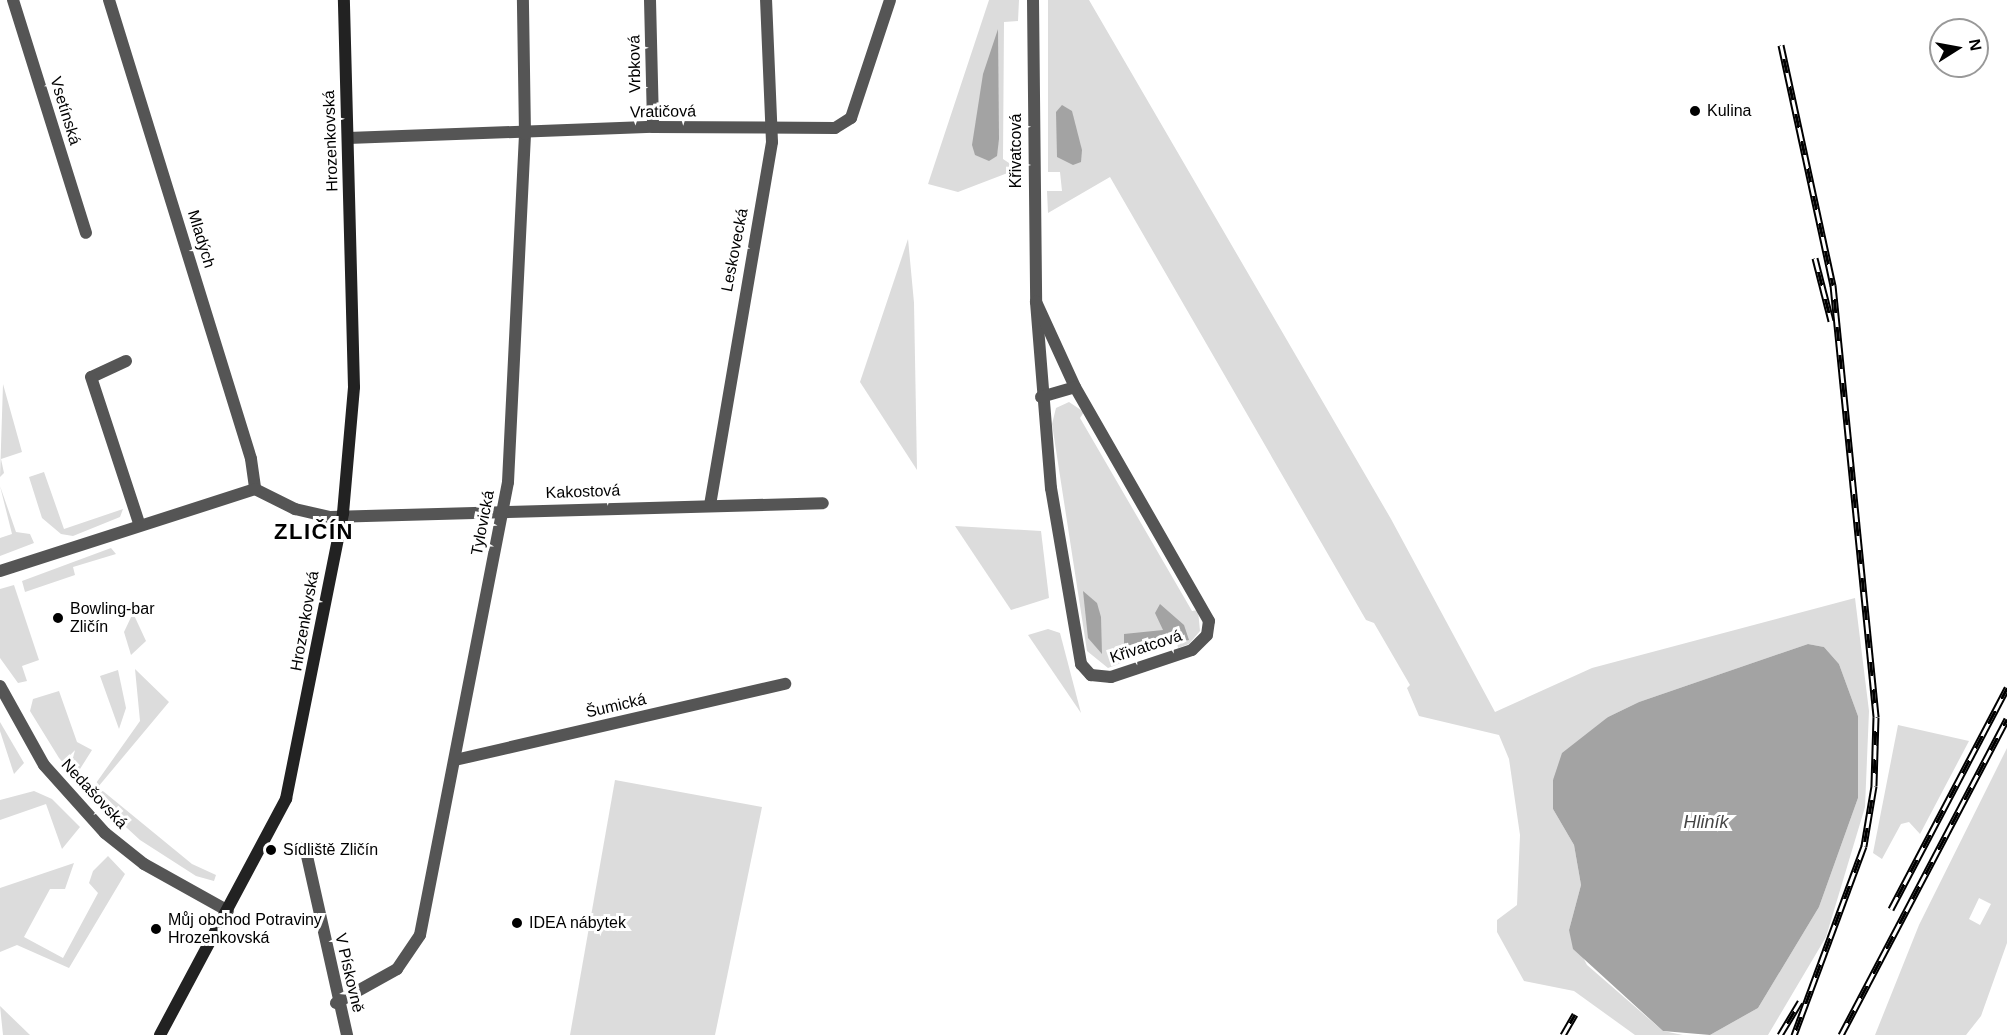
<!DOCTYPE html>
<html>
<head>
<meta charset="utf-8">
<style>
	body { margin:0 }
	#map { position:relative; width:2007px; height:1035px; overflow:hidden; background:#fff; font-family:Helvetica,sans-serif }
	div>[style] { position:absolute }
	.green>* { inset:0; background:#dcdcdc }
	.water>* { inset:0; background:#a3a3a3 }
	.street>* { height:12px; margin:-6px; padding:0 6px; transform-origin:6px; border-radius:6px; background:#555 }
	.secondary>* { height:12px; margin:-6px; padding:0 6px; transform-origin:6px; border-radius:6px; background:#222 }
	.rail>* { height:7px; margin-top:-3.5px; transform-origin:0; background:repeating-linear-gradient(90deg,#fff 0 14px,#000 0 28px); box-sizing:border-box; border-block:2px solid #000 }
	.dots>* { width:16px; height:16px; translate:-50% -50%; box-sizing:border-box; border:3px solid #fff; border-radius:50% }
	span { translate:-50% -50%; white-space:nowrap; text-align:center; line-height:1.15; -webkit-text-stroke:6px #fff; paint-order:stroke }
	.street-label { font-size:16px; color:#000 }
	.poi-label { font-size:16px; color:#000 }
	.left { translate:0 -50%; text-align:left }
	.water-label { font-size:18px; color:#444; font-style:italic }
	.district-label { font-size:22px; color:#000; font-weight:700; letter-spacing:1.5px }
	.north { position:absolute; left:1929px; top:18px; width:60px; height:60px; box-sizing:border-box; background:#fff; border:2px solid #999; border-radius:50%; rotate:79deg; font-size:16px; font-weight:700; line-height:24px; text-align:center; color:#000 }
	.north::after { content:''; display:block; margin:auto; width:21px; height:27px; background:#000; clip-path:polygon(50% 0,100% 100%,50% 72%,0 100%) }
</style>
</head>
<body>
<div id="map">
	<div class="green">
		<div style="clip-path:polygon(989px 0,1019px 0,1018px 21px,1004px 22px,1003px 159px,1018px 169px,958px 192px,928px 184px)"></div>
		<div style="clip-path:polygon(1048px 0,1089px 0,1391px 519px,1495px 712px,1592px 668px,1855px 598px,1869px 711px,1865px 807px,1826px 937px,1768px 1035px,1710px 1035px,1758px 1008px,1819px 907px,1858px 798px,1858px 716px,1839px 664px,1824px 647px,1808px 644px,1639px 702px,1608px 717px,1553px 780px,1553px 809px,1574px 845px,1581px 885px,1569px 930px,1587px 965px,1663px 1031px,1683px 1035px,1635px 1035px,1574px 991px,1524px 981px,1497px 932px,1497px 920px,1517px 905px,1520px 835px,1509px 759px,1499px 735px,1419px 716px,1407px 688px,1410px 685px,1374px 623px,1366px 620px,1110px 177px,1048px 213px,1047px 191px,1062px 191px,1060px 172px,1048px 172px)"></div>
		<div style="clip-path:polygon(908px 239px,914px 303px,917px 470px,860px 382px)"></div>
		<div style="clip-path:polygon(3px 384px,22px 452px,1px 459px,4px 473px,0 477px)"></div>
		<div style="clip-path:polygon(1069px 402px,1084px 412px,1080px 418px,1192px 611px,1198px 610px,1200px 631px,1189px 644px,1178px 648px,1177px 642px,1108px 668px,1087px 651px,1052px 424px,1056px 408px)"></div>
		<div style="clip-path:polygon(44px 472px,64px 529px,123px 509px,120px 517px,73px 536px,61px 534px,42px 518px,29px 477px)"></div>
		<div style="clip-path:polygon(0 486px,16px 532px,30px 534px,34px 543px,0 556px,0 538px,12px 534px)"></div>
		<div style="clip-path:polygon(955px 526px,1041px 531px,1049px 598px,1011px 610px)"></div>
		<div style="clip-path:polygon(111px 548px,116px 554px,73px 567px,75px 575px,25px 592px,22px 581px)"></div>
		<div style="clip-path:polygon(14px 585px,39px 660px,22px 666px,27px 681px,18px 683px,0 658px,0 589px)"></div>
		<div style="clip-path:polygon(133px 613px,146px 641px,131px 655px,124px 632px)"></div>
		<div style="clip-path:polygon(1048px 629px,1060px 633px,1081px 713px,1028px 635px)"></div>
		<div style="clip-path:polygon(135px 669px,169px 702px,98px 787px,192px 864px,216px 875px,214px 881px,196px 876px,140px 840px,89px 793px,140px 721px)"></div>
		<div style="clip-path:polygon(118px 670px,126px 708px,119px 729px,100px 676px)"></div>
		<div style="clip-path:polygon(59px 691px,77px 742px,92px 750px,80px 769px,71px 771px,59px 758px,30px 711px,33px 699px)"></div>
		<div style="clip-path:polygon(0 722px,24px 763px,14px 774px,0 731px)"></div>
		<div style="clip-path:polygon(1898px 725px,1969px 741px,1920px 834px,1909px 822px,1901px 824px,1882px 859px,1873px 853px)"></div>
		<div style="clip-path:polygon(evenodd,2007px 748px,2007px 943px,1981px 1016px,1966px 1035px,1875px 1035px,1919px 925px,2007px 748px,1979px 898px,1991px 904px,1980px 925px,1969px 919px,1979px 898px)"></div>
		<div style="clip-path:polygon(615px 780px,762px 807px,715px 1035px,570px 1035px)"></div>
		<div style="clip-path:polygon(34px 791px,52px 799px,80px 827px,62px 849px,46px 804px,0 820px,0 800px)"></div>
		<div style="clip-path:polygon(108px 856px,125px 874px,69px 968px,17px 945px,0 952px,0 888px,74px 863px,65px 889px,50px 889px,24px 937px,63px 958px,98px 893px,89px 883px,93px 871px)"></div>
		<div style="clip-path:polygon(0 1006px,30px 1035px,3px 1035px)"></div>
	</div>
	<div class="water">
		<div style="clip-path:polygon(998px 29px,999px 139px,997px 156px,989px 161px,975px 155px,972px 145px,983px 74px)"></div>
		<div style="clip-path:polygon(1062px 105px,1072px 111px,1082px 150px,1081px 162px,1073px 165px,1057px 157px,1056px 112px)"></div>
		<div style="clip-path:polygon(1083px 591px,1097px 603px,1101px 617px,1102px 654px,1088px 638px)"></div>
		<div style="clip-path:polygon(1160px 604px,1184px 625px,1189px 640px,1150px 647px,1124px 645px,1124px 634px,1163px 630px,1155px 613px)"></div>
		<div style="clip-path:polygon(1808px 644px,1824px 647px,1839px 664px,1858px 716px,1858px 798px,1819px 907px,1758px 1008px,1710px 1035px,1663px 1031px,1573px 949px,1569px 930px,1581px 885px,1574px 845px,1553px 809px,1553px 780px,1562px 753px,1608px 717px,1639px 702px)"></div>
	</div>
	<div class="street">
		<div style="left:13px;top:0;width:244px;rotate:72.6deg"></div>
		<div style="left:109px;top:0;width:480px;rotate:72.8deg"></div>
		<div style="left:251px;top:459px;width:30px;rotate:82deg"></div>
		<div style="left:650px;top:0;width:127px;rotate:88.6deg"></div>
		<div style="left:1033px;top:0;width:302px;rotate:89.4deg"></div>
		<div style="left:1036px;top:302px;width:187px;rotate:85.4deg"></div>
		<div style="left:1051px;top:488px;width:179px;rotate:80.3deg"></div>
		<div style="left:1081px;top:664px;width:15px;rotate:48deg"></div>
		<div style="left:1091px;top:675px;width:20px;rotate:6deg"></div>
		<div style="left:1111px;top:677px;width:85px;rotate:-18.4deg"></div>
		<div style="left:1192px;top:650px;width:21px;rotate:-45deg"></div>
		<div style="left:1207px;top:635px;width:14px;rotate:-82deg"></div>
		<div style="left:1209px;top:621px;width:270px;rotate:-119.8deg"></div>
		<div style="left:1075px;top:387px;width:94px;rotate:-114.6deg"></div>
		<div style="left:348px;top:138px;width:305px;rotate:-2.1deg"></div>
		<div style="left:653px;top:127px;width:182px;rotate:0.3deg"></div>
		<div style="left:835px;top:128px;width:19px;rotate:-32deg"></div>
		<div style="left:851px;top:118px;width:124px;rotate:-71.7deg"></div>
		<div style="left:126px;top:361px;width:38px;rotate:155deg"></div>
		<div style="left:91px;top:377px;width:154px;rotate:71.8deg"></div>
		<div style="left:1041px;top:397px;width:35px;rotate:-16deg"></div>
		<div style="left:710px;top:505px;width:368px;rotate:-80.3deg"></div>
		<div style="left:772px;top:142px;width:142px;rotate:-92.4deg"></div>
		<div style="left:0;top:571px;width:268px;rotate:-17.8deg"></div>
		<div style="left:255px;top:489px;width:45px;rotate:26.6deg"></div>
		<div style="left:295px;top:509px;width:36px;rotate:13deg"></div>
		<div style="left:330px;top:517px;width:493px;rotate:-1.6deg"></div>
		<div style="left:0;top:686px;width:90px;rotate:60.9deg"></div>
		<div style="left:44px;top:765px;width:91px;rotate:48.1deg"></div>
		<div style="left:105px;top:833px;width:50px;rotate:38.5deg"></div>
		<div style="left:144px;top:864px;width:96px;rotate:29.2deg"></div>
		<div style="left:455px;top:760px;width:339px;rotate:-13deg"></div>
		<div style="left:305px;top:847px;width:193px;rotate:77.4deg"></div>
		<div style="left:336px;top:1003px;width:70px;rotate:-29.1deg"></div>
		<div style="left:397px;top:969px;width:41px;rotate:-55.9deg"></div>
		<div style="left:420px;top:935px;width:461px;rotate:-79deg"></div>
		<div style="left:508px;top:482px;width:348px;rotate:-87.2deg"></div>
		<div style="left:525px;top:134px;width:134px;rotate:-90.9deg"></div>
	</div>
	<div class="secondary">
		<div style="left:160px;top:1035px;width:268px;rotate:-61.9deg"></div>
		<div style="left:286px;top:799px;width:292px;rotate:-78.7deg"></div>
		<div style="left:343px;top:513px;width:126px;rotate:-85deg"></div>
		<div style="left:354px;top:387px;width:387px;rotate:-91.5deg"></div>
	</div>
	<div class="rail">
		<div style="left:1781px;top:45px;width:246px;rotate:77.8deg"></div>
		<div style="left:1833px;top:285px;width:434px;rotate:84.3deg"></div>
		<div style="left:1876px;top:717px;width:69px;rotate:91.7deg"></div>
		<div style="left:1874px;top:786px;width:61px;rotate:99.5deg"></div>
		<div style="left:1864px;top:846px;width:202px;rotate:110.3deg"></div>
		<div style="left:1815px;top:258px;width:65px;rotate:75.7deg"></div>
		<div style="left:1891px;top:909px;width:250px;rotate:-62.3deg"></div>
		<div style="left:1563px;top:1035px;width:24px;rotate:-60deg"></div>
		<div style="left:1780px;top:1035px;width:39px;rotate:-59deg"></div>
		<div style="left:1841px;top:1035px;width:357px;rotate:-62.3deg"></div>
	</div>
	<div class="dots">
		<div style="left:1695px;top:111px;background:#000"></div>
		<div style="left:58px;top:618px;background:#000"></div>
		<div style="left:271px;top:850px;background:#000"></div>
		<div style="left:517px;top:923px;background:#000"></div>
		<div style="left:156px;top:929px;background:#000"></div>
	</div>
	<div class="street-label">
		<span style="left:635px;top:64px;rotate:-91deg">Vrbková</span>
		<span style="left:65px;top:111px;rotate:73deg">Vsetínská</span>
		<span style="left:663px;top:112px;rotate:-1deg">Vratičová</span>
		<span style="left:331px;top:141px;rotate:-92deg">Hrozenkovská</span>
		<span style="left:1016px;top:151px;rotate:-90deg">Křivatcová</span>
		<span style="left:201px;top:239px;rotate:73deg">Mladých</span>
		<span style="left:735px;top:250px;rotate:-79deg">Leskovecká</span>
		<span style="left:583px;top:492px;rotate:-2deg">Kakostová</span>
		<span style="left:483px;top:523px;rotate:-79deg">Tylovická</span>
		<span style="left:305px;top:621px;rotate:-80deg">Hrozenkovská</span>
		<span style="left:1146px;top:647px;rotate:-18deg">Křivatcová</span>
		<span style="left:616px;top:706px;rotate:-13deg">Šumická</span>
		<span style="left:94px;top:794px;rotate:47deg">Nedašovská</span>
		<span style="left:349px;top:973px;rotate:77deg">V Pískovně</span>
	</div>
	<div class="poi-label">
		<span class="left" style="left:1707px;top:111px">Kulina</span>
		<span class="left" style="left:70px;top:618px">Bowling-bar<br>Zličín</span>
		<span class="left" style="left:283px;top:850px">Sídliště Zličín</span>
		<span class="left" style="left:168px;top:929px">Můj obchod Potraviny<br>Hrozenkovská</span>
		<span class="left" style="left:529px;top:923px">IDEA nábytek</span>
	</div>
	<div class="water-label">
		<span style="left:1706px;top:822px">Hliník</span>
	</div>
	<div class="district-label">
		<span style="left:314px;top:532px">ZLIČÍN</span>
	</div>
	<div class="north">N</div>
</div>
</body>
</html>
